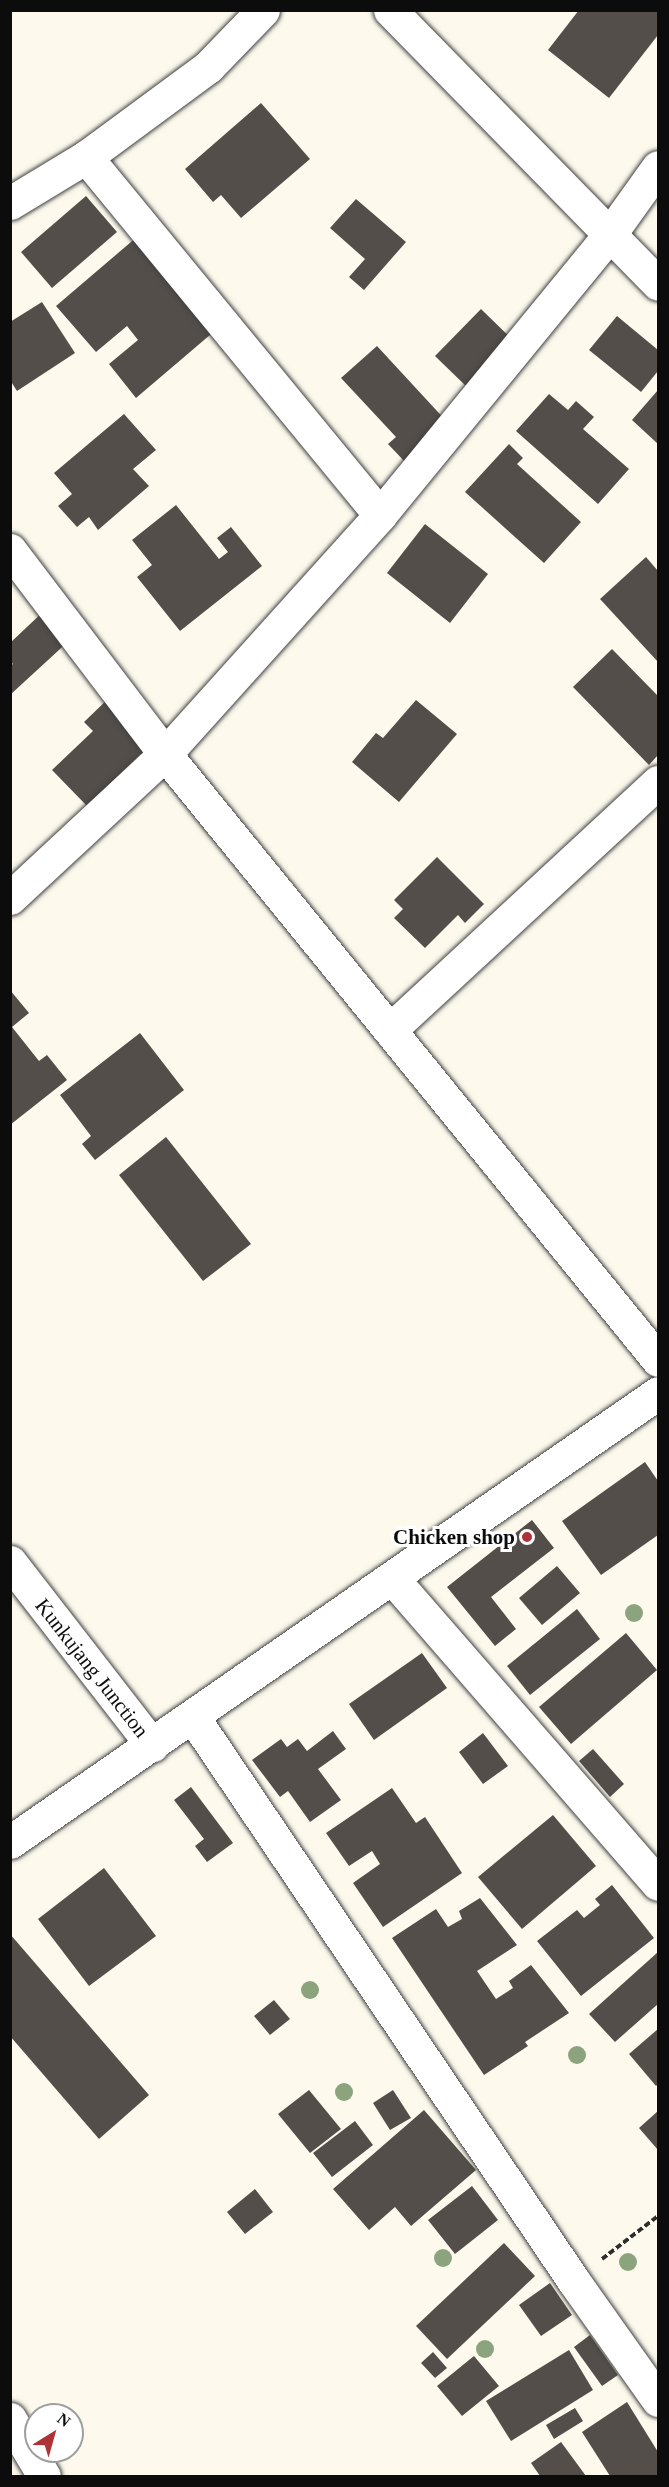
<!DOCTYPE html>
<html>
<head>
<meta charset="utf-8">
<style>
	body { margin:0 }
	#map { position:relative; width:669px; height:2487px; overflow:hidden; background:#fdfaed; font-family:Georgia,serif }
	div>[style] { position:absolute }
	.building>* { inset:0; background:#544e4a }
	.path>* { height:4px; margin-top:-2px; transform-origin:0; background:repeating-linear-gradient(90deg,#2e2e2e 0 6px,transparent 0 9px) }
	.roads { filter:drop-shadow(0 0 2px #3f3f3f) drop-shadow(0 0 2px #3f3f3f) }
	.minor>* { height:33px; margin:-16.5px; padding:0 16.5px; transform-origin:16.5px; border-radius:16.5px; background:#fff }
	.tertiary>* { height:33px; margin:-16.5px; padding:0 16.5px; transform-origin:16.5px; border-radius:16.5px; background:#fff }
	.trees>* { width:18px; height:18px; margin:-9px; border-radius:50%; background:#8ca47e }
	.dots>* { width:16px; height:16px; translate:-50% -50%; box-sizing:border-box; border:3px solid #fff; border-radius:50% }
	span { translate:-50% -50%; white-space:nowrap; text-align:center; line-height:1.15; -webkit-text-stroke:6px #fff; paint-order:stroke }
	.poi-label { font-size:21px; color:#0c0c0c; font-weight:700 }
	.right { translate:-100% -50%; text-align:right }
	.street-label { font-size:21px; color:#0c0c0c }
	.frame { position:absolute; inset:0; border:12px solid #0c0c0c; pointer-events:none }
	.north { position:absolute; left:24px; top:2403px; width:60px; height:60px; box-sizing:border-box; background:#fff; border:2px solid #9e9e9e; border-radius:50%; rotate:37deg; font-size:16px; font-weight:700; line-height:24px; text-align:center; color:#0c0c0c }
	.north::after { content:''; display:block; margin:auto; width:21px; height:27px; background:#ae3337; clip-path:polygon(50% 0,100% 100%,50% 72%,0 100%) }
</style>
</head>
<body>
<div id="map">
	<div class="building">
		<div style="clip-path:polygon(579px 10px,658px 10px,658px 35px,609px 98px,548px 50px)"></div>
		<div style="clip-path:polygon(261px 103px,310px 159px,241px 218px,221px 195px,213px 202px,185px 169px)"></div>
		<div style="clip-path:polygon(86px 196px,117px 232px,52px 288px,21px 252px)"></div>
		<div style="clip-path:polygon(356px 199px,406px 242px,364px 290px,349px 277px,365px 259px,330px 228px)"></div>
		<div style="clip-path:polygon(138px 236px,217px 329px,136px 398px,109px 364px,138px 340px,127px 326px,96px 352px,56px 306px)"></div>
		<div style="clip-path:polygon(42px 302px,75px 353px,17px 391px,10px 380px,10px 322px)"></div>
		<div style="clip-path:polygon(481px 309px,516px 343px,469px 389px,435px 356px)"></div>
		<div style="clip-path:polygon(617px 316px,658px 350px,658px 371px,641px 392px,589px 350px)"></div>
		<div style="clip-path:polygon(377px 346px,449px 424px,406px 463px,388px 444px,396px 437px,341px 378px)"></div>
		<div style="clip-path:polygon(658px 390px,658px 444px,632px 420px)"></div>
		<div style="clip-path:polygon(549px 394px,568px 410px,576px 401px,594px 417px,583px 429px,629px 469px,598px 504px,516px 431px)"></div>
		<div style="clip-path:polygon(124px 414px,156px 450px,133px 469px,149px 486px,98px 530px,89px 517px,77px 527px,58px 506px,72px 494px,54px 473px)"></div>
		<div style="clip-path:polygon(509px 444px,523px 458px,517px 464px,581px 522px,544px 563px,465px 492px)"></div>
		<div style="clip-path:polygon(176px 505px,219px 559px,228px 552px,217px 538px,231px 527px,262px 566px,180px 631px,137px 577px,152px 565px,132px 540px)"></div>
		<div style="clip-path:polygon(425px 524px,488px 574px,450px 623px,387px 573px)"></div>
		<div style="clip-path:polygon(646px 557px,658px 571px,658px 662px,600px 599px)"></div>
		<div style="clip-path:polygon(45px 610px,72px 638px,10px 695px,10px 666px,13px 664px,10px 661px,10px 643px)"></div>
		<div style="clip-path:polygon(612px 649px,658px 696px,658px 755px,649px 765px,573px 687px)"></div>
		<div style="clip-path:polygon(111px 696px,154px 741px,87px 806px,52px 770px,93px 731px,84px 722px)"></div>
		<div style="clip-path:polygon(416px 700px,457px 734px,399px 802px,352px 762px,376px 733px,383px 738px)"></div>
		<div style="clip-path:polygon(437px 857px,484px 904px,465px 923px,458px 915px,425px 948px,394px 918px,403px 909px,394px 900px)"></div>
		<div style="clip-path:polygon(10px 990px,29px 1013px,12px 1027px,39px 1061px,47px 1055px,67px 1080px,10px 1125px)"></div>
		<div style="clip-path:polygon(140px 1033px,184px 1090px,95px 1160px,82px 1144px,91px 1136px,60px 1095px)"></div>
		<div style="clip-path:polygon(166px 1137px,251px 1244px,203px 1281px,119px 1175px)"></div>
		<div style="clip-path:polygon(645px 1462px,658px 1481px,658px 1535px,601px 1575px,562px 1521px)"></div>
		<div style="clip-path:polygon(532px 1520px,554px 1548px,491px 1597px,516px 1629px,495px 1646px,447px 1587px)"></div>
		<div style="clip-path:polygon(557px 1566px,580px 1593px,542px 1625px,519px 1598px)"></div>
		<div style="clip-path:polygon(577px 1609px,600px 1639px,530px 1695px,507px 1666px)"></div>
		<div style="clip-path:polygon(626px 1633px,657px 1670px,571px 1744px,539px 1707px)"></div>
		<div style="clip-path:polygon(422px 1653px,447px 1688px,374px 1740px,349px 1704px)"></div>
		<div style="clip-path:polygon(333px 1731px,346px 1749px,318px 1769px,341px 1800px,310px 1822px,288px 1791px,280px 1797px,252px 1760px,281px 1739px,287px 1747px,298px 1739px,307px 1751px)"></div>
		<div style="clip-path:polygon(483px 1733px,508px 1766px,483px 1784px,459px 1752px)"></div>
		<div style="clip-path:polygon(593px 1749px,624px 1784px,610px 1797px,579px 1761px)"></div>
		<div style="clip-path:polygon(191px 1787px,233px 1843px,207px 1862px,195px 1846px,204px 1839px,174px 1800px)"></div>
		<div style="clip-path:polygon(392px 1788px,416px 1823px,425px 1817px,462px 1873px,383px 1927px,353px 1883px,380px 1864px,372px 1851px,349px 1866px,326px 1833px)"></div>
		<div style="clip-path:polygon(553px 1815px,596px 1866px,522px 1929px,478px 1877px)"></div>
		<div style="clip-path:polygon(104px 1868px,156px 1936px,89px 1986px,38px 1919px)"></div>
		<div style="clip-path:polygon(612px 1885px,654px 1938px,581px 1996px,537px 1941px,577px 1910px,584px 1918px,600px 1905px,595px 1899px)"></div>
		<div style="clip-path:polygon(480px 1898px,517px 1945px,477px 1971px,496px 1999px,513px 1988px,509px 1981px,531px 1965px,569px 2013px,525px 2042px,528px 2046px,484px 2075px,392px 1938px,436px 1909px,448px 1927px,462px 1919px,459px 1911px)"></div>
		<div style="clip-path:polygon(10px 1934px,149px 2095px,99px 2139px,10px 2036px)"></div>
		<div style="clip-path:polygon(658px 1952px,658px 2004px,615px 2042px,589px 2014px)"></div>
		<div style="clip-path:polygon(274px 2000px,290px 2019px,270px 2035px,254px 2016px)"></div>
		<div style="clip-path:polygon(658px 2029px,658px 2084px,656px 2086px,629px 2054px)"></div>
		<div style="clip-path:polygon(309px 2090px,341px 2129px,310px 2153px,278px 2114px)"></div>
		<div style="clip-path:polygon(393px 2090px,411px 2118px,390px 2130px,373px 2103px)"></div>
		<div style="clip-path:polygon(424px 2110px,476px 2170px,411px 2226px,395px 2207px,369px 2230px,333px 2189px)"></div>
		<div style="clip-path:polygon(658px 2111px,658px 2150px,639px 2128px)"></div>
		<div style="clip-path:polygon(355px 2121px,373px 2145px,332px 2177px,313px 2153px)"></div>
		<div style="clip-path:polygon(472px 2186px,498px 2220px,455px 2254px,428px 2220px)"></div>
		<div style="clip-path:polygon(255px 2189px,273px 2212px,245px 2234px,227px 2212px)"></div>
		<div style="clip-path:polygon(504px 2243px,535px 2276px,447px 2359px,416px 2326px)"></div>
		<div style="clip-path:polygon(550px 2283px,572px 2315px,541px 2336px,519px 2305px)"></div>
		<div style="clip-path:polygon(590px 2335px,618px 2375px,602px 2386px,574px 2347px)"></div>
		<div style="clip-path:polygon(569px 2350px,593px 2390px,511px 2441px,486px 2401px)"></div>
		<div style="clip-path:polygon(433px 2352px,447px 2368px,435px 2378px,421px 2363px)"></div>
		<div style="clip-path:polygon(474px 2356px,499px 2386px,462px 2416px,437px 2386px)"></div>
		<div style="clip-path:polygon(627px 2402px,658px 2452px,658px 2476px,610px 2476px,582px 2432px)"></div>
		<div style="clip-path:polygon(575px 2408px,583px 2421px,554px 2439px,546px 2425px)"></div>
		<div style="clip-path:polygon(561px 2442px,586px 2476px,540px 2476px,531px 2463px)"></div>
	</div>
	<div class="path">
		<div style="left:602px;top:2259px;width:71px;rotate:-37.5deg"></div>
	</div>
	<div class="roads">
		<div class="minor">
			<div style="left:390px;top:10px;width:383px;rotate:45.6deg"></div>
			<div style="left:86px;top:157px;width:463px;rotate:50.6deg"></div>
			<div style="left:10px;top:203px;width:89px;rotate:-31.2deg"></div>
			<div style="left:86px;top:157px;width:152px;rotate:-36.4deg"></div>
			<div style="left:208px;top:67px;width:79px;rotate:-46deg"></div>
			<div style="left:10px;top:550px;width:256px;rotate:52.8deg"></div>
			<div style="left:165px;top:754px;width:781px;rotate:50.87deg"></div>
			<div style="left:10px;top:898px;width:212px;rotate:-42.9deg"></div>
			<div style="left:165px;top:754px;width:321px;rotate:-48deg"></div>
			<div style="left:380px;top:515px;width:363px;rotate:-50.7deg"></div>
			<div style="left:610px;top:234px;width:82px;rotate:-54.4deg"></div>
			<div style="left:390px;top:1030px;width:365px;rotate:-42.8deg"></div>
			<div style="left:10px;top:1562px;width:232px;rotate:52.2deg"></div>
			<div style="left:392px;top:1578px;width:405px;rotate:49deg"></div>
			<div style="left:193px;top:1717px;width:679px;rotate:55.98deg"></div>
			<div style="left:573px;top:2280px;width:147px;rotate:54.7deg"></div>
			<div style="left:10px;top:2419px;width:66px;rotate:59.2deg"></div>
		</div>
		<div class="tertiary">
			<div style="left:10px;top:1842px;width:788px;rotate:-34.72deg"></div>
		</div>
	</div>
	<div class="trees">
		<div style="left:634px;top:1613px"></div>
		<div style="left:310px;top:1990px"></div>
		<div style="left:577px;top:2055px"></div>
		<div style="left:344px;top:2092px"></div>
		<div style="left:443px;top:2258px"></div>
		<div style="left:628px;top:2262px"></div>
		<div style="left:485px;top:2349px"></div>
	</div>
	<div class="dots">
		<div style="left:527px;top:1537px;background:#ae3337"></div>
	</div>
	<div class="poi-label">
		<span class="right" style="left:515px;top:1537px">Chicken shop</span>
	</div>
	<div class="street-label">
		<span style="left:92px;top:1668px;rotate:52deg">Kunkujang Junction</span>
	</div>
	<div class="frame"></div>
	<div class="north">N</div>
</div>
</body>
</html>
